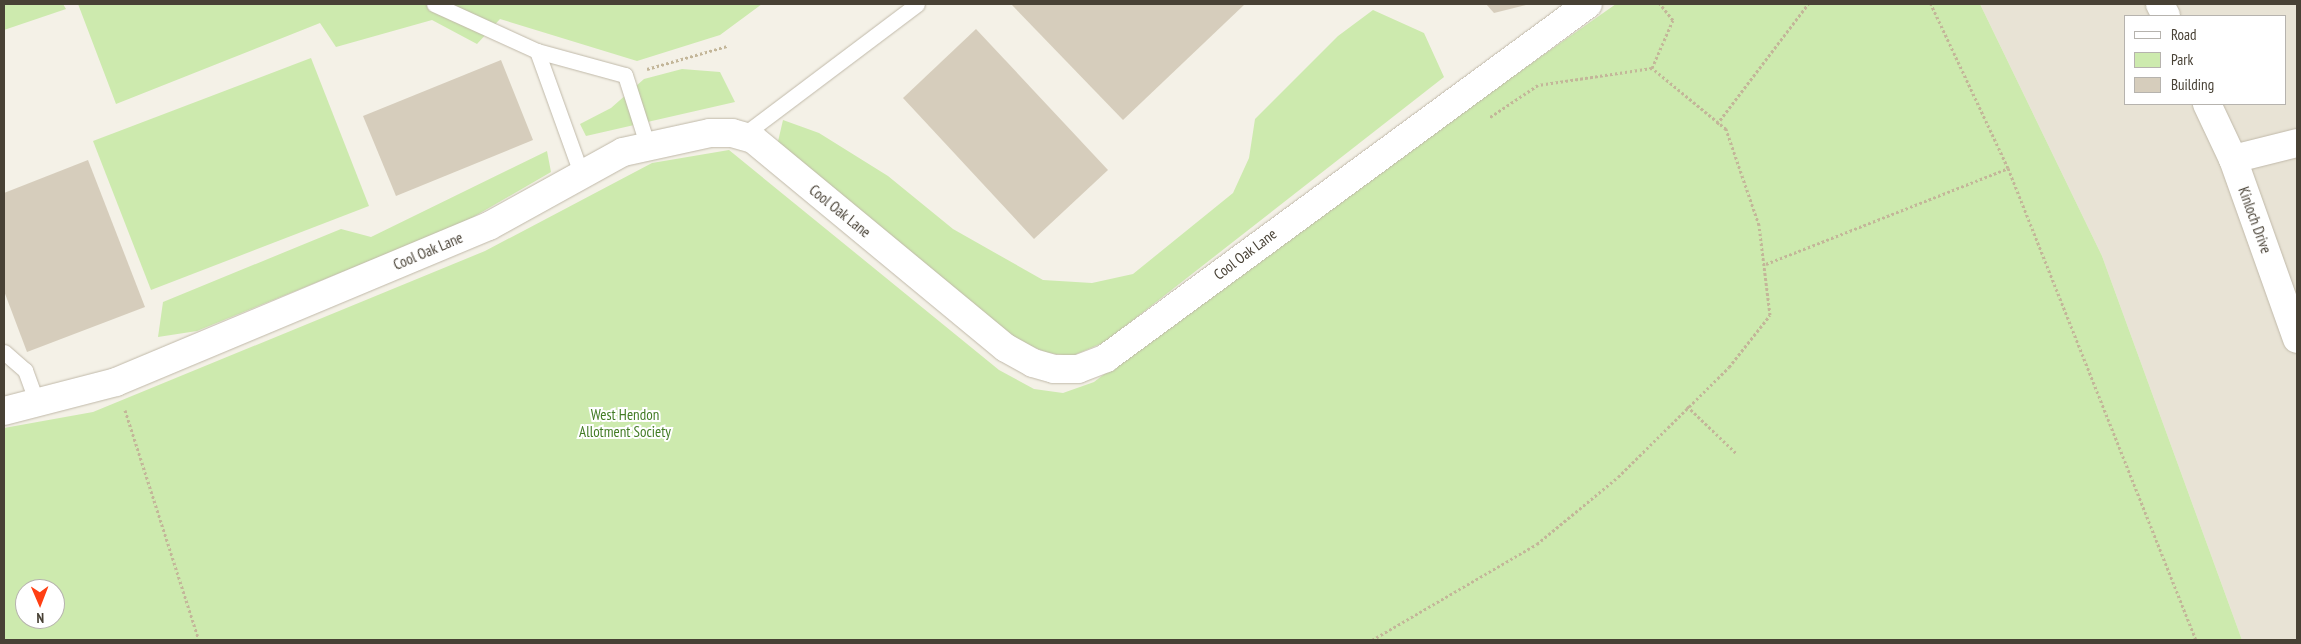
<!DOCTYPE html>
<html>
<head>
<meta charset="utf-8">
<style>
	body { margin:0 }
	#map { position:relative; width:2301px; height:644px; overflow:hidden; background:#f4f1e7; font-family:"PT Sans Narrow",sans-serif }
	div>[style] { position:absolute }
	.residential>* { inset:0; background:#e8e3d5 }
	.green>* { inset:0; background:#cdeaae }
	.building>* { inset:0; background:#d6cdbc }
	.path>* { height:3px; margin-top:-1.5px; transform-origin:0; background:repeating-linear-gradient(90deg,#c3b699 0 2.5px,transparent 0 5px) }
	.roads { filter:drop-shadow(0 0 1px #c0b9a9) drop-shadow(0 0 1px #c0b9a9) }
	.service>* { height:15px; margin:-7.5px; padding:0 7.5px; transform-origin:7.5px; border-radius:7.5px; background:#fff }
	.minor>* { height:28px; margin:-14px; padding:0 14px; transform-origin:14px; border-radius:14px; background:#fff }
	.tertiary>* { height:28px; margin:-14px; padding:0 14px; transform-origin:14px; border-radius:14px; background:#fff }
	span { translate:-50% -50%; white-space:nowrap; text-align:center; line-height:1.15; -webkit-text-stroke:4px #fff; paint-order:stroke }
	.street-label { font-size:15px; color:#484135 }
	.park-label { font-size:15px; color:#437c26 }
	.frame { position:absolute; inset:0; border:5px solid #484135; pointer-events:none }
	.legend { position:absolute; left:2124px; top:15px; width:162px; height:90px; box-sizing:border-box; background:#fff; border:1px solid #b6b3ae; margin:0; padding:6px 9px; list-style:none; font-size:15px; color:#484135 }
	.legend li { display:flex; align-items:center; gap:10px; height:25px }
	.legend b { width:25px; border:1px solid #b6b3ae }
	.north { position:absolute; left:15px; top:579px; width:50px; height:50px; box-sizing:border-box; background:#fff; border:1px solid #b6b3ae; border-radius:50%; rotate:179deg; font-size:14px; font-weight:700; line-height:20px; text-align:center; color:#484135 }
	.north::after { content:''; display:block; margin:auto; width:18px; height:22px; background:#ff3f13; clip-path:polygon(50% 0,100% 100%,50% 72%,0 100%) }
</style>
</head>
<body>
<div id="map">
	<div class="residential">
		<div style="clip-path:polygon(evenodd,1980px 4px,2297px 4px,2297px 640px,2242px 640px,2102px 256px,1980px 4px,2125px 16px,2285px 16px,2285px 104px,2125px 104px,2125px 16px)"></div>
	</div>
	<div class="green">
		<div style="clip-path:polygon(4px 4px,63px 4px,66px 9px,4px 30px)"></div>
		<div style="clip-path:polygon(78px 4px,762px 4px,720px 35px,637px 61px,500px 19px,477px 44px,432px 20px,336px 47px,320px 23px,116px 104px)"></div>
		<div style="clip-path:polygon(evenodd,1616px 4px,1980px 4px,2102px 256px,2242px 640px,4px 640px,4px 428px,93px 412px,485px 251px,652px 163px,729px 150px,999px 370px,1034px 389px,1063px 393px,1094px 382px,1264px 251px,1616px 4px,25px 589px,55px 589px,55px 619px,25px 619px,25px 589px)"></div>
		<div style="clip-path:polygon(1373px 10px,1424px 33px,1444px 77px,1105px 342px,1072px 356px,1047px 353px,1008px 336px,776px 150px,783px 120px,819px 133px,888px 176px,953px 229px,1043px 280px,1092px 283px,1133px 274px,1233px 193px,1249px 158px,1255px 119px,1338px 36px)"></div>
		<div style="clip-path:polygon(311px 58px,369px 206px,151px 290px,93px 141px)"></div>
		<div style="clip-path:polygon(682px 69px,720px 72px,735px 102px,586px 136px,580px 124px,611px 108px,644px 79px)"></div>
		<div style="clip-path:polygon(547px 151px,551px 172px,463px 223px,197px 331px,158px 337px,163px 302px,341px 229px,371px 237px)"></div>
	</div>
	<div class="building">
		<div style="clip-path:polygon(1011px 4px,1245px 4px,1123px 120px)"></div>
		<div style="clip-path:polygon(1486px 4px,1530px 4px,1494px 13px)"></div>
		<div style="clip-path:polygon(976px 29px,1108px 170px,1034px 239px,903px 98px)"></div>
		<div style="clip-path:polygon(501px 60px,533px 140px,396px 196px,363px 116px)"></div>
		<div style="clip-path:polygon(88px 160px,145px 307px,27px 352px,4px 291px,4px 193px)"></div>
	</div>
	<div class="path">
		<div style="left:1652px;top:68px;width:52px;rotate:-66.4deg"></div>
		<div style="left:1673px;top:20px;width:21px;rotate:-129deg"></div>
		<div style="left:647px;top:69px;width:83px;rotate:-16deg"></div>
		<div style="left:1717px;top:124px;width:151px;rotate:-52.8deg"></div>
		<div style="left:2008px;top:168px;width:508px;rotate:68.28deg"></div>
		<div style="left:1766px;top:264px;width:260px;rotate:-21.6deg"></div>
		<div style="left:2008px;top:168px;width:181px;rotate:-115.2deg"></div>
		<div style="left:1687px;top:406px;width:68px;rotate:43.8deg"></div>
		<div style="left:125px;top:410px;width:242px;rotate:72.2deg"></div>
		<div style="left:1372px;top:640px;width:191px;rotate:-30.2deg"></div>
		<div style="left:1537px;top:544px;width:105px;rotate:-39.6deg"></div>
		<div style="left:1618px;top:477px;width:156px;rotate:-44.7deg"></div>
		<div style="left:1729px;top:367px;width:66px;rotate:-51.7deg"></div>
		<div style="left:1770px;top:315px;width:91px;rotate:-97deg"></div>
		<div style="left:1759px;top:225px;width:102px;rotate:-109deg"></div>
		<div style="left:1726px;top:129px;width:96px;rotate:-140.5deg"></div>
		<div style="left:1652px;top:68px;width:115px;rotate:171.5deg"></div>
		<div style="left:1538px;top:85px;width:58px;rotate:146.3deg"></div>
	</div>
	<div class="roads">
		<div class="service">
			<div style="left:434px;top:4px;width:113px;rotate:24.5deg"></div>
			<div style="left:537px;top:51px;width:130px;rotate:70.2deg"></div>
			<div style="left:537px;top:51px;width:91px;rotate:15.3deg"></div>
			<div style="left:625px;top:75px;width:76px;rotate:72.3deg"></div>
			<div style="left:742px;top:136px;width:219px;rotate:-37deg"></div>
			<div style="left:4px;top:352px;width:28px;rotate:41deg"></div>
			<div style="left:25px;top:370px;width:35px;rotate:70deg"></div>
		</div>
		<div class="minor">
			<div style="left:2160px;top:4px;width:13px;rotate:63deg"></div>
			<div style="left:2207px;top:104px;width:61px;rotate:64.7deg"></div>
			<div style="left:2233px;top:159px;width:191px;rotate:70.4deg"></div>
			<div style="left:2233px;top:159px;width:66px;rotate:-14deg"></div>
		</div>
		<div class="tertiary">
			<div style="left:4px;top:411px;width:116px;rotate:-14.5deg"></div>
			<div style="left:116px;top:382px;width:404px;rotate:-22.7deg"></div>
			<div style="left:489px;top:226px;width:153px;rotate:-28.9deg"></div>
			<div style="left:623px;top:152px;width:89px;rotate:-12.3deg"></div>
			<div style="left:710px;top:133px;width:22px"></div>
			<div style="left:732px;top:133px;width:22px;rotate:16deg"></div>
			<div style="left:753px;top:139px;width:328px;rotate:39.6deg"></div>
			<div style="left:1006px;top:348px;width:31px;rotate:29deg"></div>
			<div style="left:1033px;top:363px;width:22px;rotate:16deg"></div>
			<div style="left:1054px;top:369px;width:24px"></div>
			<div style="left:1078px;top:369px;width:30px;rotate:-21deg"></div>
			<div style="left:1106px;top:358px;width:598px;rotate:-36.3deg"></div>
		</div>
	</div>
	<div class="street-label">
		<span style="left:840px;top:211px;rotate:39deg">Cool Oak Lane</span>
		<span style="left:2255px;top:220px;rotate:70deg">Kinloch Drive</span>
		<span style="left:428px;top:251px;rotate:-23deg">Cool Oak Lane</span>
		<span style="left:1245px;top:254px;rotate:-37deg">Cool Oak Lane</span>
	</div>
	<div class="park-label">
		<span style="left:625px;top:423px">West Hendon<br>Allotment Society</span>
	</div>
	<div class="frame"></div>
	<ul class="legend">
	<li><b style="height:6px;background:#fff"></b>Road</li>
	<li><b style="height:14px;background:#cdeaae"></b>Park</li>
	<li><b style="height:14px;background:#d6cdbc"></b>Building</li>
	</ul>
	<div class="north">N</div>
</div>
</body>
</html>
